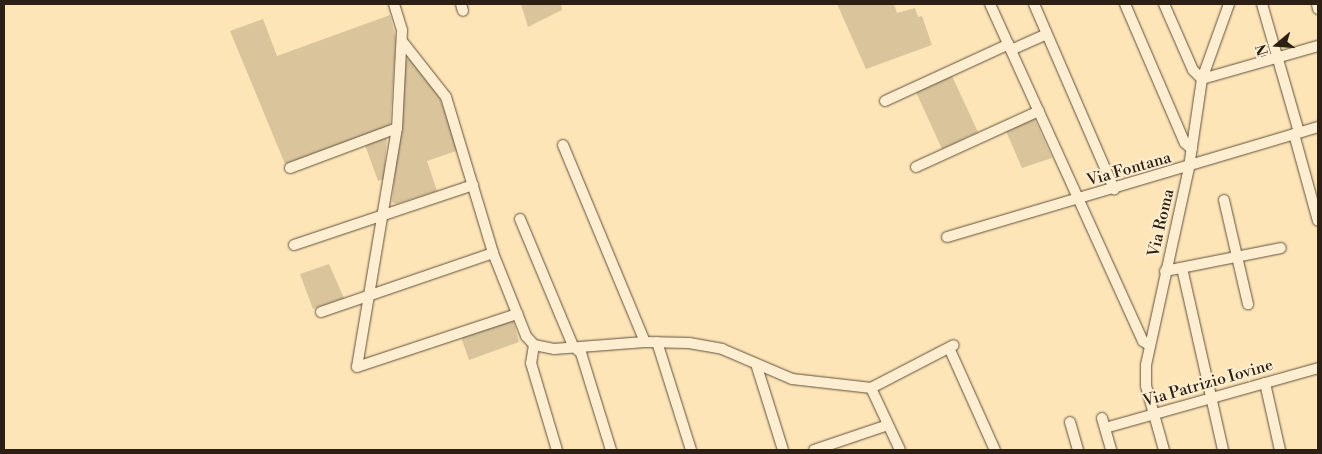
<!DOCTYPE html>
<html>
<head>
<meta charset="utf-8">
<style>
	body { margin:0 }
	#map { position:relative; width:1322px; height:454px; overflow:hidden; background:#fde5b8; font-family:"Libre Bodoni",serif }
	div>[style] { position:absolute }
	.green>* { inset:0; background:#d9c49c }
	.roads { filter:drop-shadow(0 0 1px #60513c) drop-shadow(0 0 1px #60513c) }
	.street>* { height:10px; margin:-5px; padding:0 5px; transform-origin:5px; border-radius:5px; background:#feeed1 }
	span { translate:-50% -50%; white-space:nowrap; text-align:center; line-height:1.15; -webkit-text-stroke:4px #feeed1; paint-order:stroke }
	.street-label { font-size:16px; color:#2b2013 }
	.frame { position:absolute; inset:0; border:5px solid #2b2013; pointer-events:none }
	.north { position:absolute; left:1252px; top:20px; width:50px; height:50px; -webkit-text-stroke:4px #feeed1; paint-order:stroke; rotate:252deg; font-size:14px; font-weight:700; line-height:20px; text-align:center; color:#2b2013 }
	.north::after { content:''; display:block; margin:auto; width:18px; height:22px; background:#2b2013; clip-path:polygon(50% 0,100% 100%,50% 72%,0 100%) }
</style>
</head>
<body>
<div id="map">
	<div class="green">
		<div style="clip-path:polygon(521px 4px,561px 4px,562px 10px,528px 27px)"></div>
		<div style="clip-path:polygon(837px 4px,894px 4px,897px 13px,915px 8px,918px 17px,922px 16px,932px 45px,866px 69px)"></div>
		<div style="clip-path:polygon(390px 15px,396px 39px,390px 126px,285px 164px,230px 31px,263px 19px,277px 56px)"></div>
		<div style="clip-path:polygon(410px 59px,438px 94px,459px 150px,427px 161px,437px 191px,396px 204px,392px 202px,406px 60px)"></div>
		<div style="clip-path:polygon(952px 76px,978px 132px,942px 149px,916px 92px)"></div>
		<div style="clip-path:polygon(1034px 118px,1052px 158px,1022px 168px,1006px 131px)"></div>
		<div style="clip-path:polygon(387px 136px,384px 179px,378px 181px,365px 145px)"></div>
		<div style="clip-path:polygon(329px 264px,344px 298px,313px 309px,300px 274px)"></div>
		<div style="clip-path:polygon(513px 320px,519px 342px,469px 360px,461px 337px)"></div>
	</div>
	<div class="roads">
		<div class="street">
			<div style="left:394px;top:4px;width:27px;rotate:73deg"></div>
			<div style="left:402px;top:30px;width:98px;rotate:92.9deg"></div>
			<div style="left:397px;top:128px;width:242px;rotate:99.5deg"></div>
			<div style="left:357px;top:367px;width:169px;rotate:-18.3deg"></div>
			<div style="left:461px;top:4px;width:7px;rotate:74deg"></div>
			<div style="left:990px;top:4px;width:370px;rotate:65.6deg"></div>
			<div style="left:1143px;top:341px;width:7px;rotate:34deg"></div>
			<div style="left:1034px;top:4px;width:202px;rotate:66.6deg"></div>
			<div style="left:1125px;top:4px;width:151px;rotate:66.7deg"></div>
			<div style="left:1185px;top:143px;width:9px;rotate:41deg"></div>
			<div style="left:1164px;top:4px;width:72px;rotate:66.3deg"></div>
			<div style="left:1193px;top:70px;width:13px;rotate:45deg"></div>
			<div style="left:1202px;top:79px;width:121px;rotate:-15.9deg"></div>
			<div style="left:1262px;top:4px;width:133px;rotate:73.9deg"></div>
			<div style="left:1317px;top:4px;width:5px;rotate:79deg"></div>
			<div style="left:402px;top:41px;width:71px;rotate:51.8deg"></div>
			<div style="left:446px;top:97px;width:163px;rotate:73.2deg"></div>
			<div style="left:493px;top:253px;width:89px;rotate:68.3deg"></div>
			<div style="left:526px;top:336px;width:12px;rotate:48deg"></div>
			<div style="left:534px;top:345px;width:20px;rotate:11deg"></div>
			<div style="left:554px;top:349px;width:91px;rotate:-4.4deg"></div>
			<div style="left:645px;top:342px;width:44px;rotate:1.3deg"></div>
			<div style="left:689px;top:343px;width:34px;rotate:10deg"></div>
			<div style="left:722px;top:349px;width:76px;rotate:23.2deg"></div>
			<div style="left:792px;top:379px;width:80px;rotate:6.5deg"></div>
			<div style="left:871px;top:388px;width:93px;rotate:-27.4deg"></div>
			<div style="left:1011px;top:50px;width:39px;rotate:-24deg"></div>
			<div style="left:885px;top:101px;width:136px;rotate:-24.7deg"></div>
			<div style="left:1294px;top:134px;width:90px;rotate:74.6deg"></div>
			<div style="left:563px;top:145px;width:213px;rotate:67.4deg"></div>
			<div style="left:916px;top:167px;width:135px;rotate:-24.5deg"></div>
			<div style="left:290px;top:168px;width:114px;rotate:-20.5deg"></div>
			<div style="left:1224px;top:200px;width:107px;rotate:77deg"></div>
			<div style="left:520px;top:219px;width:138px;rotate:67.3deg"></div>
			<div style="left:573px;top:346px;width:11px;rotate:41deg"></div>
			<div style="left:581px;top:353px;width:102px;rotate:72.8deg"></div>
			<div style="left:947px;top:237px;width:387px;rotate:-16.5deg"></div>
			<div style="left:294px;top:245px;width:189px;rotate:-18.5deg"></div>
			<div style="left:1182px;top:268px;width:187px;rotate:77.3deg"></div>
			<div style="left:1165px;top:271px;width:118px;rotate:-11.2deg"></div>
			<div style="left:321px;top:312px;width:182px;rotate:-18.9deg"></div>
			<div style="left:657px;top:342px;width:113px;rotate:72.5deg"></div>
			<div style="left:534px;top:345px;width:18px;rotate:99deg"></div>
			<div style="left:531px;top:363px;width:91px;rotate:73.4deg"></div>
			<div style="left:950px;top:350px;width:110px;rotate:65.8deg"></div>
			<div style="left:757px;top:367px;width:87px;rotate:72.6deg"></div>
			<div style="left:1265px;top:383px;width:69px;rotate:77.4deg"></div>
			<div style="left:871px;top:388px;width:68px;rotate:64.9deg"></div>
			<div style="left:1102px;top:418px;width:33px;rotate:74deg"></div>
			<div style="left:1070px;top:422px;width:29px;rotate:74deg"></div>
			<div style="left:1105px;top:428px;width:221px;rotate:-15.7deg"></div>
			<div style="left:814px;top:450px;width:78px;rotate:-18.7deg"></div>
			<div style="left:1164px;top:450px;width:66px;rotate:-105.7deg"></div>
			<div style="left:1146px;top:386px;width:21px;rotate:-90deg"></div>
			<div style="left:1146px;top:365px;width:203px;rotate:-77.7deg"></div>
			<div style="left:1189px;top:167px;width:89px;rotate:-81.6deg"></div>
			<div style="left:1202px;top:79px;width:80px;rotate:-70.2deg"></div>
		</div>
	</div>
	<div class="street-label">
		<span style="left:1129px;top:169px;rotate:-16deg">Via Fontana</span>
		<span style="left:1161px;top:223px;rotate:-77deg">Via Roma</span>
		<span style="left:1208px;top:383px;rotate:-16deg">Via Patrizio Iovine</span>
	</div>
	<div class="frame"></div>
	<div class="north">N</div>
</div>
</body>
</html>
